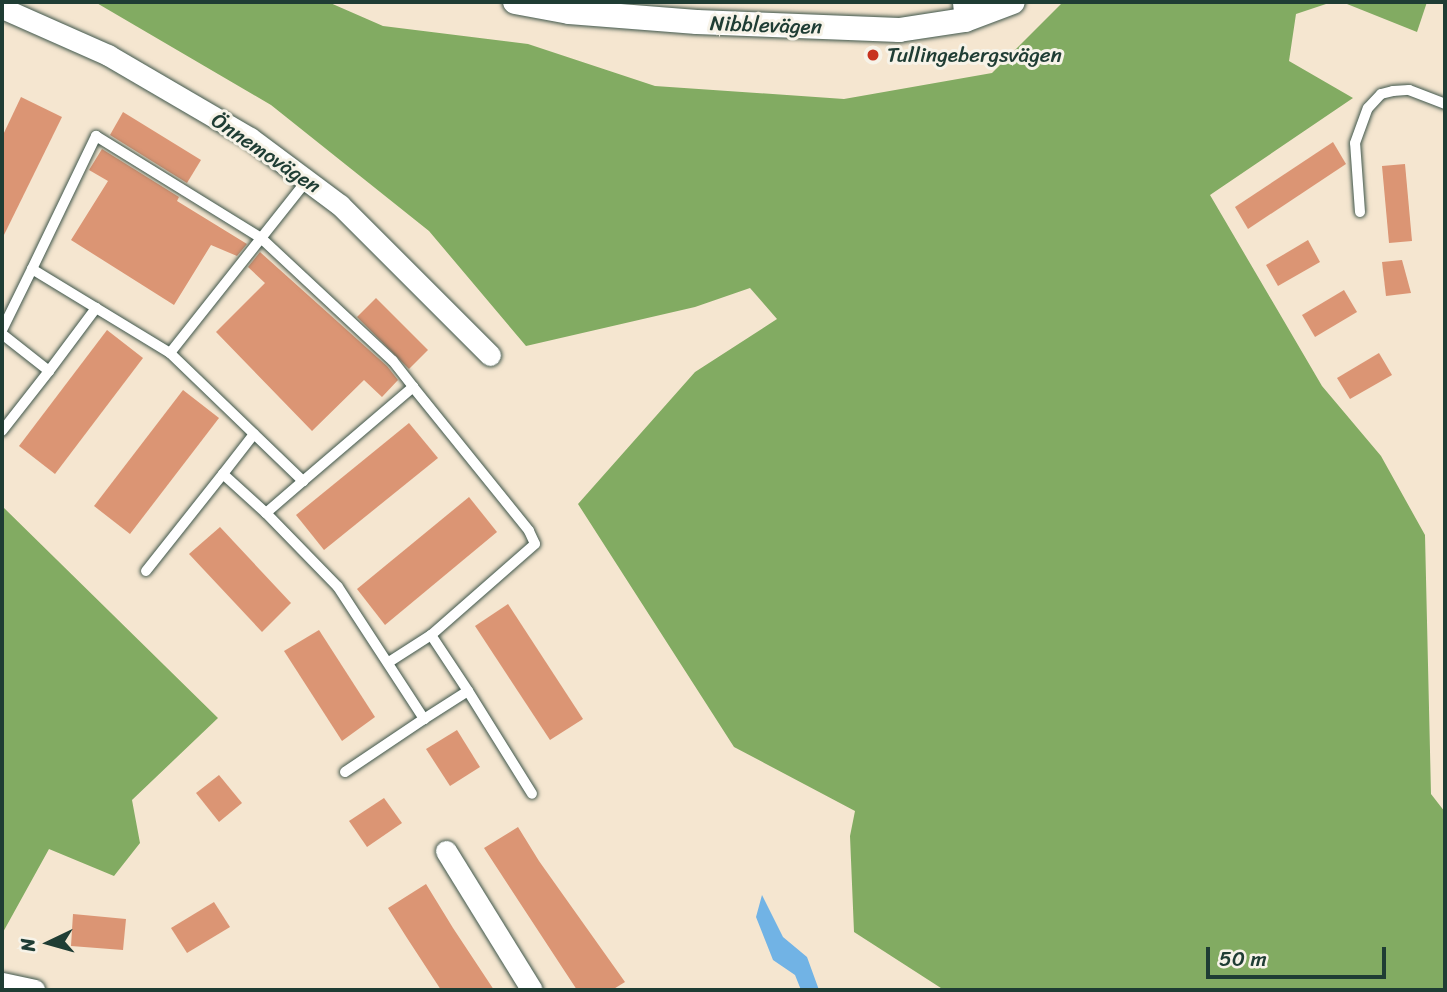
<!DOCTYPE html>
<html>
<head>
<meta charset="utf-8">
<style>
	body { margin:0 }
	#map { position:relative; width:1447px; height:992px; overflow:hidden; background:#f5e6d0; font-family:Sriracha,sans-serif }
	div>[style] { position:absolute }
	.forest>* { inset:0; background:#82ab62 }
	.water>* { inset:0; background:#71b3e5 }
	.building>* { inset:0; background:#db9574 }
	.roads { filter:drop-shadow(0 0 2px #3f564b) drop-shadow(0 0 2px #3f564b) }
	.service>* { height:10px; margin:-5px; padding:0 5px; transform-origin:5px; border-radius:5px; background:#fff }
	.minor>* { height:21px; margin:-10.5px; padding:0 10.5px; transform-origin:10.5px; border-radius:10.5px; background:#fff }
	.tertiary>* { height:24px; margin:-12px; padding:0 12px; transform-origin:12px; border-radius:12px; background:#fff }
	.dots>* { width:19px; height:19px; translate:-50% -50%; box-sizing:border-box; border:4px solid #f7f3e8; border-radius:50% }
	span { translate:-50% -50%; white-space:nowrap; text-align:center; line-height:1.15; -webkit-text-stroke:6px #f7f3e8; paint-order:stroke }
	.street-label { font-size:21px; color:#1f3d34 }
	.poi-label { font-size:21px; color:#1f3d34 }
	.left { translate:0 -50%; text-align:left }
	.frame { position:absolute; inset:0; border:4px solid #1f3d34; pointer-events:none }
	.north { position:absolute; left:14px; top:908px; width:70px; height:70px; -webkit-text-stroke:5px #f7f3e8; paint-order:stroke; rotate:265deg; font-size:19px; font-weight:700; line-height:28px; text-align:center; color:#1f3d34 }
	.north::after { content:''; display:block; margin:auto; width:24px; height:32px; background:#1f3d34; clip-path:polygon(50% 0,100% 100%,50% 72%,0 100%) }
	.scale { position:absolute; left:1206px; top:947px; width:180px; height:32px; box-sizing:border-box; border:4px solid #1f3d34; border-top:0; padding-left:9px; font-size:21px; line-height:24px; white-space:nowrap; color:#1f3d34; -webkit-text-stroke:5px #f7f3e8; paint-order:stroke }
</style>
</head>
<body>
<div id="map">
	<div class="forest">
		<div style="clip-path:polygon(95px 2px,328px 2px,383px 26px,528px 44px,655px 86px,844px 99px,992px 73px,1063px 2px,1332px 2px,1296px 14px,1289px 61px,1353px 98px,1210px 195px,1322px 386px,1381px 456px,1425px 535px,1431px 794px,1445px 812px,1445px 990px,944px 990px,854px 932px,850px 836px,855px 811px,734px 747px,578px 504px,695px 372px,777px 319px,750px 288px,695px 307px,526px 346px,429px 231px,271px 105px)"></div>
		<div style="clip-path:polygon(1342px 2px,1427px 2px,1417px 32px)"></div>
		<div style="clip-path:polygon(2px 506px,218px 718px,132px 800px,140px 843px,114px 876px,49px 849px,2px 934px)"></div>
	</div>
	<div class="water">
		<div style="clip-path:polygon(762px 895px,783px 937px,807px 957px,819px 990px,801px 990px,795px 975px,773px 960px,756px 917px)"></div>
	</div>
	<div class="building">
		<div style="clip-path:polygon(21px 97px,62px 117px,2px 239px,2px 137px)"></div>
		<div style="clip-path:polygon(123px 112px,201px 160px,187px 183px,110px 135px)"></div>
		<div style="clip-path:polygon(1333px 142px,1346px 164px,1248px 229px,1235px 207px)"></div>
		<div style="clip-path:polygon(102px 149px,179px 197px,177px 201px,247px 244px,237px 256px,211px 245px,174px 305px,71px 240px,108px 181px,89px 170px)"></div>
		<div style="clip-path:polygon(1405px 164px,1412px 241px,1389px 243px,1382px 166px)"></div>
		<div style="clip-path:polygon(1308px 240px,1320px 262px,1278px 286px,1266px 265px)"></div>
		<div style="clip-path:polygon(260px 252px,387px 366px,398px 380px,382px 397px,364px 380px,312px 431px,216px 332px,265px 283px,248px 267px)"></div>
		<div style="clip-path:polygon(1402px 260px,1411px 293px,1386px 296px,1382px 262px)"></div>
		<div style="clip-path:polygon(1344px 290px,1357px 312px,1315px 337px,1302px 315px)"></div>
		<div style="clip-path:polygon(376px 298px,428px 350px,409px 369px,357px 317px)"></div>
		<div style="clip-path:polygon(107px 330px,143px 358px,55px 474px,19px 446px)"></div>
		<div style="clip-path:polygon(1379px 353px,1392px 375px,1350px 399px,1337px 378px)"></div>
		<div style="clip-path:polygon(183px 390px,219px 418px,130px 534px,94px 506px)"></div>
		<div style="clip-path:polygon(409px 423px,438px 458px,324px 550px,296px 515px)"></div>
		<div style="clip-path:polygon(469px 497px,497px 532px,385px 625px,357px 589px)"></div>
		<div style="clip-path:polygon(220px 527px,291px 603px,262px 632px,189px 554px)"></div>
		<div style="clip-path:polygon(508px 604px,583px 719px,550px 740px,475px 626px)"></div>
		<div style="clip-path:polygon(319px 630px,375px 717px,342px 741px,284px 651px)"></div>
		<div style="clip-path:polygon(457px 730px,480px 767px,450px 786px,426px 749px)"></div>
		<div style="clip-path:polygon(219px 775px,242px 803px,219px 822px,196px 793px)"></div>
		<div style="clip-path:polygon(384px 798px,402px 823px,367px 847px,349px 821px)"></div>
		<div style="clip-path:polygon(518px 827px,539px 861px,625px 982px,612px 990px,577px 990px,484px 848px)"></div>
		<div style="clip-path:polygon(426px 884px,453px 928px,494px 990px,441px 990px,407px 938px,388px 908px)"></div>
		<div style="clip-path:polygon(214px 902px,230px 927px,187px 953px,171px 928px)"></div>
		<div style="clip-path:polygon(73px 914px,126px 919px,123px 950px,71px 946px)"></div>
	</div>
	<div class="roads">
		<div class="service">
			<div style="left:1360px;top:212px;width:69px;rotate:-94.1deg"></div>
			<div style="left:1355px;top:143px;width:37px;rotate:-70deg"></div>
			<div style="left:1368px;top:108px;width:19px;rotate:-47deg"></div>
			<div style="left:1381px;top:94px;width:12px;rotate:-14deg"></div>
			<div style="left:1393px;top:91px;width:16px;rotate:-4deg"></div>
			<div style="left:1409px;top:90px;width:39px;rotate:21deg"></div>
			<div style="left:32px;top:269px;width:148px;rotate:-64.3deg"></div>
			<div style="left:96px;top:136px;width:194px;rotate:31.7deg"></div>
			<div style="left:261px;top:238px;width:180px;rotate:43deg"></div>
			<div style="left:393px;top:361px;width:33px;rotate:52deg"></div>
			<div style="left:2px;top:330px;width:68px;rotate:-63.8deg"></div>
			<div style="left:32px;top:269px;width:162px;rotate:31.3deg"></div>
			<div style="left:170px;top:353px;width:185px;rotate:43.9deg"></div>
			<div style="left:303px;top:481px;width:49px;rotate:139.1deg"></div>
			<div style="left:266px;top:513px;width:103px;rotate:45.8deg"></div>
			<div style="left:338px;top:587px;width:158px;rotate:56.9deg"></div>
			<div style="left:424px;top:719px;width:52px;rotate:-32.5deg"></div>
			<div style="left:468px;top:691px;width:121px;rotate:58.1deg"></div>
			<div style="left:2px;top:334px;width:60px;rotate:38.2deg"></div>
			<div style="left:49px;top:371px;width:79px;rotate:-53.3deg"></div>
			<div style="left:170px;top:353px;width:221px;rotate:-51.6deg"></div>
			<div style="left:2px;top:431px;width:76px;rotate:-51.9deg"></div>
			<div style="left:254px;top:434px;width:51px;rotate:127.8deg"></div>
			<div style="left:223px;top:474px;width:58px;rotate:42.2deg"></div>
			<div style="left:303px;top:481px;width:145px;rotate:-40.5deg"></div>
			<div style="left:413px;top:387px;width:185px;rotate:51.1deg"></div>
			<div style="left:529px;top:531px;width:14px;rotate:65deg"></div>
			<div style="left:535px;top:544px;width:138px;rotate:138.8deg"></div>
			<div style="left:146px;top:571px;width:124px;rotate:-51.6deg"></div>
			<div style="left:389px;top:662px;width:50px;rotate:-32.7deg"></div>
			<div style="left:431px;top:635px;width:67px;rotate:56.5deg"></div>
			<div style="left:345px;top:772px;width:95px;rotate:-33.9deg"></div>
		</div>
		<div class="minor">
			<div style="left:963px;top:2px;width:18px;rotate:84deg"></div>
			<div style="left:2px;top:8px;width:116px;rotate:23.9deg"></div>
			<div style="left:108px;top:55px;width:164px;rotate:30.3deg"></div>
			<div style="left:250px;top:138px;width:112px;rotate:36.7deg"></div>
			<div style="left:340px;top:205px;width:212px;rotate:45deg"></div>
			<div style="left:446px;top:851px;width:163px;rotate:58.3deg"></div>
			<div style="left:2px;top:983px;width:33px;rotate:12deg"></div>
		</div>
		<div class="tertiary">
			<div style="left:515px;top:2px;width:55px;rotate:10.5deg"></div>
			<div style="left:569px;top:12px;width:128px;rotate:4.5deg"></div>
			<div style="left:697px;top:22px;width:202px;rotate:2.3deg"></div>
			<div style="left:899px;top:30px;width:67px;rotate:-8.6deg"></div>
			<div style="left:965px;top:20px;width:51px;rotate:-20.6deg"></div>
		</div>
	</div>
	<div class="dots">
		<div style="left:873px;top:55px;background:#c8321e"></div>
	</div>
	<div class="street-label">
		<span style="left:766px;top:25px;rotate:2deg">Nibblevägen</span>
		<span style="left:266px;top:153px;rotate:34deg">Önnemovägen</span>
	</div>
	<div class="poi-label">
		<span class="left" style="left:887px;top:55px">Tullingebergsvägen</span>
	</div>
	<div class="frame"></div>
	<div class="north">N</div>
	<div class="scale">50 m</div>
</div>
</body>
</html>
